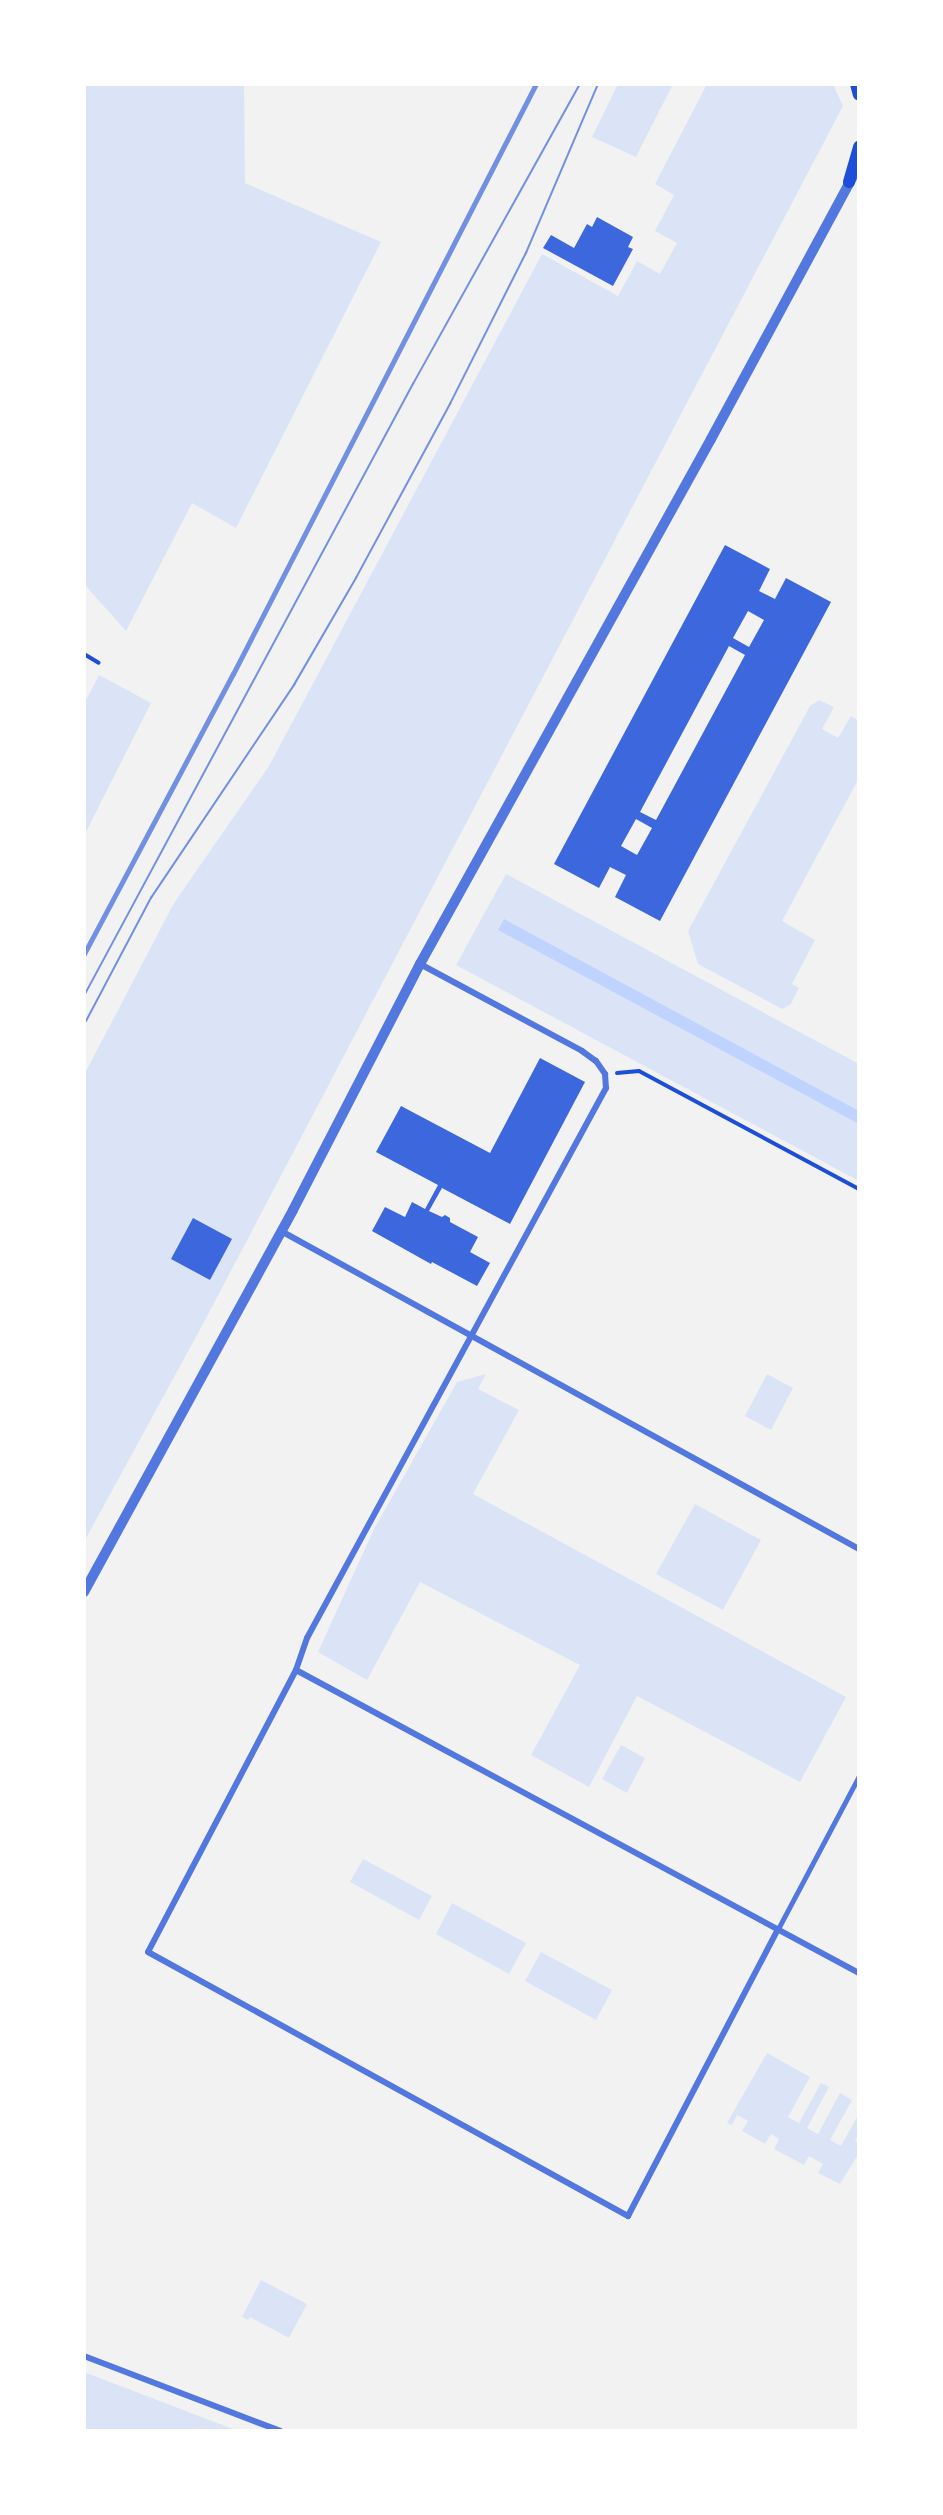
<!DOCTYPE html>
<html>
<head>
<meta charset="utf-8">
<style>
	body { margin:0 }
	#map { position:relative; width:943px; height:2515px; overflow:hidden; background:#f2f2f2; font-family:"PT Sans Narrow",sans-serif }
	div>[style] { position:absolute }
	.green>* { inset:0; background:#dbe4f7 }
	.water>* { inset:0; background:#bfd3fe }
	.building>* { inset:0; background:#3d67dc }
	.path>* { height:4px; margin:-2px; padding:0 2px; transform-origin:2px; border-radius:2px; background:#1d4ed8 }
	.service>* { height:4.5px; margin:-2.25px; padding:0 2.25px; transform-origin:2.25px; border-radius:2.25px; background:#5277de }
	.minor>* { height:6px; margin:-3px; padding:0 3px; transform-origin:3px; border-radius:3px; background:#5277de }
	.tertiary>* { height:10px; margin:-5px; padding:0 5px; transform-origin:5px; border-radius:5px; background:#5277de }
	.secondary>* { height:12px; margin:-6px; padding:0 6px; transform-origin:6px; border-radius:6px; background:#1d4ed8 }
	.tram>* { height:1.5px; margin:-0.75px; padding:0 0.75px; transform-origin:0.75px; border-radius:0.75px; background:#7290e2 }
	.rail>* { height:4.5px; margin:-2.25px; padding:0 2.25px; transform-origin:2.25px; border-radius:2.25px; background:#7290e2 }
	span { translate:-50% -50%; white-space:nowrap; text-align:center; line-height:1.15; -webkit-text-stroke:4.5px #fff; paint-order:stroke }
	.frame { position:absolute; inset:0; border:86px solid #fff; pointer-events:none }
</style>
</head>
<body>
<div id="map">
	<div class="green">
		<div style="clip-path:polygon(84px 84px,244px 84px,245px 183px,381px 242px,236px 528px,192px 503px,126px 631px,84px 584px)"></div>
		<div style="clip-path:polygon(618px 84px,673px 84px,636px 157px,592px 137px)"></div>
		<div style="clip-path:polygon(707px 84px,833px 84px,843px 106px,203px 1324px,84px 1542px,84px 1075px,174px 903px,269px 766px,542px 254px,618px 296px,637px 261px,660px 274px,677px 243px,655px 231px,674px 195px,655px 184px)"></div>
		<div style="clip-path:polygon(99px 675px,151px 703px,84px 836px,84px 704px)"></div>
		<div style="clip-path:polygon(819px 700px,834px 707px,822px 729px,838px 738px,851px 716px,859px 721px,857px 725px,859px 726px,859px 778px,782px 921px,815px 940px,792px 984px,799px 988px,791px 1004px,782px 1009px,698px 964px,688px 931px,810px 706px)"></div>
		<div style="clip-path:polygon(506px 874px,859px 1064px,859px 1181px,456px 965px)"></div>
		<div style="clip-path:polygon(486px 1374px,478px 1389px,519px 1410px,473px 1494px,846px 1697px,800px 1782px,637px 1696px,589px 1787px,531px 1755px,580px 1665px,420px 1582px,367px 1680px,318px 1652px,374px 1529px,457px 1382px)"></div>
		<div style="clip-path:polygon(767px 1374px,793px 1388px,771px 1430px,745px 1416px)"></div>
		<div style="clip-path:polygon(695px 1504px,761px 1540px,723px 1610px,656px 1574px)"></div>
		<div style="clip-path:polygon(621px 1745px,645px 1758px,627px 1793px,602px 1779px)"></div>
		<div style="clip-path:polygon(363px 1859px,432px 1896px,419px 1920px,350px 1882px)"></div>
		<div style="clip-path:polygon(452px 1903px,526px 1943px,509px 1974px,436px 1934px)"></div>
		<div style="clip-path:polygon(541px 1952px,612px 1990px,596px 2020px,525px 1981px)"></div>
		<div style="clip-path:polygon(767px 2053px,810px 2077px,788px 2117px,799px 2123px,821px 2083px,829px 2087px,807px 2128px,818px 2134px,840px 2093px,852px 2100px,830px 2140px,841px 2146px,859px 2113px,859px 2134px,855px 2141px,859px 2143px,859px 2153px,840px 2184px,818px 2173px,823px 2164px,809px 2156px,804px 2165px,774px 2149px,779px 2139px,771px 2134px,765px 2144px,742px 2131px,748px 2121px,737px 2115px,732px 2125px,727px 2123px)"></div>
		<div style="clip-path:polygon(261px 2280px,307px 2304px,289px 2338px,250px 2317px,248px 2320px,242px 2317px)"></div>
		<div style="clip-path:polygon(84px 2372px,238px 2431px,84px 2431px)"></div>
	</div>
	<div class="water">
		<div style="clip-path:polygon(504px 919px,859px 1111px,859px 1124px,498px 930px)"></div>
	</div>
	<div class="building">
		<div style="clip-path:polygon(597px 217px,633px 237px,628px 247px,633px 249px,613px 286px,543px 248px,551px 235px,574px 248px,587px 224px,592px 227px)"></div>
		<div style="clip-path:polygon(evenodd,725px 545px,770px 569px,759px 591px,775px 599px,786px 578px,831px 602px,660px 921px,615px 897px,626px 875px,610px 867px,599px 888px,554px 864px,725px 545px,748px 611px,764px 620px,749px 647px,733px 638px,748px 611px,725px 545px,729px 646px,745px 655px,656px 820px,640px 812px,729px 646px,725px 545px,636px 819px,652px 828px,637px 855px,621px 846px,636px 819px)"></div>
		<div style="clip-path:polygon(540px 1058px,585px 1082px,510px 1224px,442px 1188px,429px 1211px,442px 1217px,445px 1215px,450px 1218px,450px 1222px,478px 1237px,470px 1252px,490px 1263px,477px 1286px,432px 1262px,431px 1264px,372px 1231px,385px 1207px,405px 1217px,412px 1202px,425px 1209px,438px 1185px,376px 1152px,401px 1106px,490px 1153px)"></div>
		<div style="clip-path:polygon(193px 1218px,232px 1239px,210px 1280px,171px 1259px)"></div>
	</div>
	<div class="path">
		<div style="left:84px;top:654px;width:17px;rotate:31deg"></div>
		<div style="left:617px;top:1073px;width:22px;rotate:-5deg"></div>
		<div style="left:639px;top:1071px;width:250px;rotate:28.2deg"></div>
	</div>
	<div class="service">
		<div style="left:778px;top:1929px;width:173px;rotate:-62.1deg"></div>
	</div>
	<div class="minor">
		<div style="left:420px;top:964px;width:184px;rotate:28.2deg"></div>
		<div style="left:582px;top:1051px;width:17px;rotate:36deg"></div>
		<div style="left:596px;top:1061px;width:16px;rotate:55deg"></div>
		<div style="left:605px;top:1074px;width:14px;rotate:86deg"></div>
		<div style="left:606px;top:1088px;width:626px;rotate:118.53deg"></div>
		<div style="left:307px;top:1638px;width:34px;rotate:109deg"></div>
		<div style="left:296px;top:1670px;width:318px;rotate:117.7deg"></div>
		<div style="left:148px;top:1952px;width:548px;rotate:28.81deg"></div>
		<div style="left:628px;top:2216px;width:324px;rotate:-62.4deg"></div>
		<div style="left:281px;top:1231px;width:660px;rotate:28.82deg"></div>
		<div style="left:296px;top:1670px;width:639px;rotate:28.29deg"></div>
		<div style="left:84px;top:2356px;width:210px;rotate:20.9deg"></div>
	</div>
	<div class="tertiary">
		<div style="left:84px;top:1592px;width:435px;rotate:-61.3deg"></div>
		<div style="left:293px;top:1210px;width:277px;rotate:-62.7deg"></div>
		<div style="left:420px;top:964px;width:600px;rotate:-61deg"></div>
		<div style="left:711px;top:439px;width:299px;rotate:-61.6deg"></div>
	</div>
	<div class="secondary">
		<div style="left:856px;top:84px;width:11px;rotate:75deg"></div>
		<div style="left:849px;top:182px;width:37px;rotate:-74deg"></div>
	</div>
	<div class="tram">
		<div style="left:84px;top:996px;width:695px;rotate:-61.74deg"></div>
		<div style="left:413px;top:384px;width:343px;rotate:-60.9deg"></div>
		<div style="left:84px;top:1025px;width:144px;rotate:-62.2deg"></div>
		<div style="left:151px;top:898px;width:257px;rotate:-56.1deg"></div>
		<div style="left:294px;top:685px;width:124px;rotate:-59.9deg"></div>
		<div style="left:356px;top:578px;width:198px;rotate:-61.6deg"></div>
		<div style="left:450px;top:404px;width:169px;rotate:-63.3deg"></div>
		<div style="left:526px;top:253px;width:184px;rotate:-66.9deg"></div>
	</div>
	<div class="rail">
		<div style="left:84px;top:954px;width:317px;rotate:-62deg"></div>
		<div style="left:233px;top:674px;width:663px;rotate:-62.82deg"></div>
	</div>
	<div class="frame"></div>
</div>
</body>
</html>
